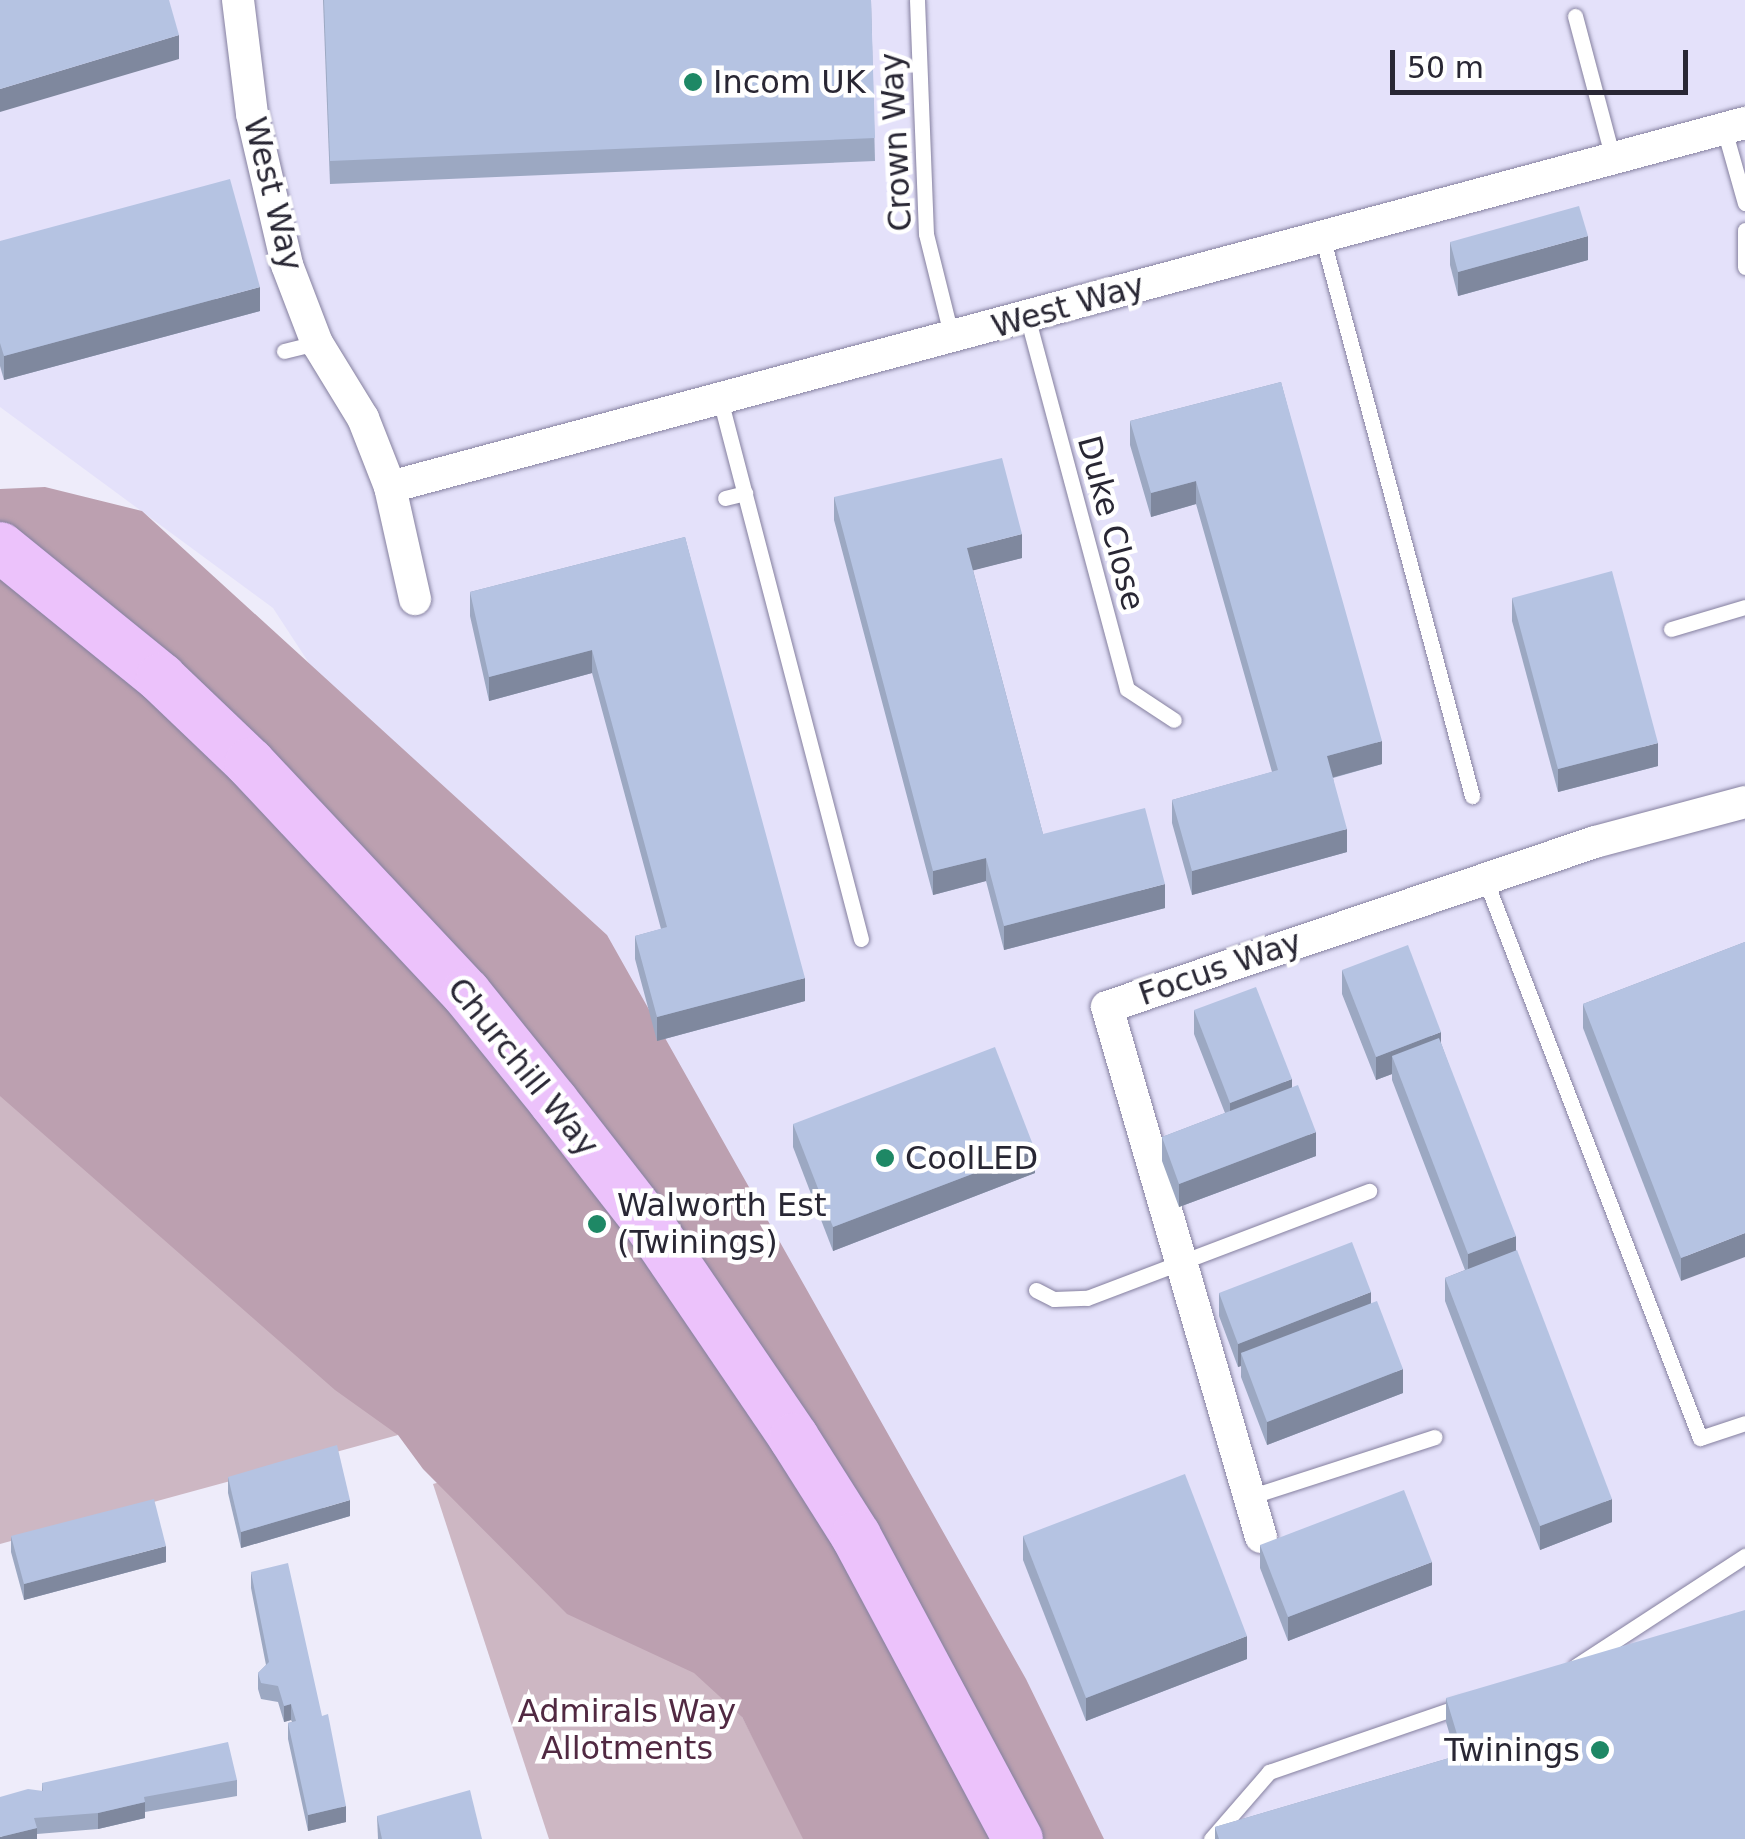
<!DOCTYPE html>
<html>
<head>
<meta charset="utf-8">
<style>
	body { margin:0 }
	#map { position:relative; width:1745px; height:1839px; overflow:hidden; background:#eeecfa; font-family:"DejaVu Sans",sans-serif }
	div>[style] { position:absolute }
	.built>* { inset:0; background:#e4e1fa }
	.green>* { inset:0; background:#cdb7c3 }
	.forest>* { inset:0; background:#bca0b0 }
	.roads { filter:drop-shadow(0 0 2px #85809f) drop-shadow(0 0 2px #85809f) }
	.service>* { height:15px; margin:-7.5px; padding:0 7.5px; transform-origin:7.5px; border-radius:7.5px; background:#fff }
	.minor>* { height:32px; margin:-16px; padding:0 16px; transform-origin:16px; border-radius:16px; background:#fff }
	.primary>* { height:50px; margin:-25px; padding:0 25px; transform-origin:25px; border-radius:25px; background:#ecc2fb }
	.wall>* { inset:0; background:#9ca8c2 }
	.shaded-wall>* { inset:0; background:#7f889e }
	.building>* { inset:0; background:#b5c3e2 }
	.dots>* { width:28px; height:28px; translate:-50% -50%; box-sizing:border-box; border:5px solid #fff; border-radius:50% }
	span { translate:-50% -50%; white-space:nowrap; text-align:center; line-height:1.15; -webkit-text-stroke:9px #fff; paint-order:stroke }
	.poi-label { font-size:32px; color:#292734 }
	.left { translate:0 -50%; text-align:left }
	.right { translate:-100% -50%; text-align:right }
	.street-label { font-size:32px; color:#292734 }
	.park-label { font-size:32px; color:#512942 }
	.scale { position:absolute; left:1390px; top:50px; width:298px; height:45px; box-sizing:border-box; border:5px solid #292734; border-top:0; padding-left:12px; font-size:30px; line-height:35px; white-space:nowrap; color:#292734; -webkit-text-stroke:8px #fff; paint-order:stroke }
</style>
</head>
<body>
<div id="map">
	<div class="built">
		<div style="clip-path:polygon(0 0,1745px 0,1745px 1839px,1078px 1839px,273px 608px,0 407px)"></div>
	</div>
	<div class="green">
		<div style="clip-path:polygon(0 599px,398px 1435px,0 1544px)"></div>
		<div style="clip-path:polygon(596px 1438px,806px 1839px,549px 1839px,433px 1484px)"></div>
	</div>
	<div class="forest">
		<div style="clip-path:polygon(45px 487px,142px 511px,607px 935px,1026px 1679px,1104px 1839px,803px 1839px,742px 1717px,694px 1673px,567px 1614px,423px 1469px,398px 1435px,335px 1390px,0 1096px,0 489px)"></div>
	</div>
	<div class="roads">
		<div class="service">
			<div style="left:917px;top:0;width:234px;rotate:87.8deg"></div>
			<div style="left:926px;top:234px;width:107px;rotate:76deg"></div>
			<div style="left:1575px;top:16px;width:148px;rotate:75.1deg"></div>
			<div style="left:1724px;top:129px;width:77px;rotate:74.2deg"></div>
			<div style="left:1745px;top:230px;width:37px;rotate:90deg"></div>
			<div style="left:1322px;top:236px;width:580px;rotate:75deg"></div>
			<div style="left:1027px;top:316px;width:386px;rotate:75deg"></div>
			<div style="left:1127px;top:689px;width:56px;rotate:33.4deg"></div>
			<div style="left:284px;top:351px;width:34px;rotate:-14deg"></div>
			<div style="left:720px;top:399px;width:558px;rotate:75.37deg"></div>
			<div style="left:725px;top:498px;width:21px;rotate:-14deg"></div>
			<div style="left:1671px;top:629px;width:77px;rotate:-16.6deg"></div>
			<div style="left:1485px;top:879px;width:599px;rotate:68.96deg"></div>
			<div style="left:1700px;top:1438px;width:47px;rotate:-18.4deg"></div>
			<div style="left:1036px;top:1290px;width:20px;rotate:27deg"></div>
			<div style="left:1054px;top:1299px;width:33px;rotate:-2deg"></div>
			<div style="left:1087px;top:1298px;width:302px;rotate:-20.8deg"></div>
			<div style="left:1249px;top:1497px;width:195px;rotate:-17.9deg"></div>
			<div style="left:1576px;top:1666px;width:202px;rotate:-33.1deg"></div>
			<div style="left:1211px;top:1839px;width:89px;rotate:-49.1deg"></div>
			<div style="left:1269px;top:1772px;width:206px;rotate:-19deg"></div>
		</div>
		<div class="minor">
			<div style="left:238px;top:0;width:115px;rotate:83deg"></div>
			<div style="left:252px;top:114px;width:155px;rotate:76.9deg"></div>
			<div style="left:287px;top:265px;width:84px;rotate:69deg"></div>
			<div style="left:317px;top:343px;width:88px;rotate:58.5deg"></div>
			<div style="left:363px;top:418px;width:74px;rotate:68.6deg"></div>
			<div style="left:390px;top:487px;width:115px;rotate:77.4deg"></div>
			<div style="left:390px;top:487px;width:1403px;rotate:-15.04deg"></div>
			<div style="left:1261px;top:1537px;width:552px;rotate:-106.2deg"></div>
			<div style="left:1107px;top:1007px;width:515px;rotate:-18.68deg"></div>
			<div style="left:1595px;top:842px;width:155px;rotate:-14.9deg"></div>
		</div>
		<div class="primary">
			<div style="left:0;top:547px;width:208px;rotate:39.1deg"></div>
			<div style="left:161px;top:678px;width:123px;rotate:43.7deg"></div>
			<div style="left:250px;top:763px;width:316px;rotate:46.8deg"></div>
			<div style="left:466px;top:993px;width:140px;rotate:51.1deg"></div>
			<div style="left:554px;top:1102px;width:150px;rotate:52.1deg"></div>
			<div style="left:646px;top:1220px;width:263px;rotate:55.8deg"></div>
			<div style="left:794px;top:1438px;width:116px;rotate:57.7deg"></div>
			<div style="left:856px;top:1536px;width:344px;rotate:61.9deg"></div>
		</div>
	</div>
	<div class="wall">
		<div style="clip-path:polygon(323px 0,871px 0,875px 161px,330px 184px)"></div>
		<div style="clip-path:polygon(0 241px,260px 311px,4px 380px,0 366px)"></div>
		<div style="clip-path:polygon(1450px 242px,1588px 260px,1458px 296px,1450px 265px)"></div>
		<div style="clip-path:polygon(1281px 382px,1382px 764px,1333px 778px,1347px 852px,1192px 895px,1172px 823px,1172px 800px,1272px 772px,1196px 504px,1151px 517px,1130px 445px,1130px 421px)"></div>
		<div style="clip-path:polygon(834px 497px,1022px 558px,973px 570px,1043px 834px,1165px 908px,1004px 950px,986px 881px,933px 895px,834px 520px)"></div>
		<div style="clip-path:polygon(685px 537px,805px 1001px,657px 1041px,635px 959px,635px 936px,661px 929px,592px 673px,489px 701px,470px 616px,470px 592px)"></div>
		<div style="clip-path:polygon(1512px 598px,1658px 766px,1558px 792px,1512px 621px)"></div>
		<div style="clip-path:polygon(1745px 942px,1681px 1281px,1583px 1028px,1583px 1004px)"></div>
		<div style="clip-path:polygon(1342px 970px,1441px 1043px,1612px 1522px,1540px 1550px,1445px 1301px,1445px 1278px,1465px 1270px,1392px 1080px,1392px 1074px,1376px 1080px,1342px 994px)"></div>
		<div style="clip-path:polygon(1194px 1010px,1292px 1088px,1316px 1156px,1179px 1207px,1162px 1161px,1162px 1137px,1225px 1113px,1194px 1034px)"></div>
		<div style="clip-path:polygon(793px 1124px,1035px 1173px,833px 1251px,793px 1147px)"></div>
		<div style="clip-path:polygon(1219px 1293px,1371px 1303px,1403px 1393px,1267px 1445px,1241px 1377px,1241px 1366px,1238px 1367px,1219px 1316px)"></div>
		<div style="clip-path:polygon(228px 1477px,350px 1516px,241px 1548px,228px 1493px)"></div>
		<div style="clip-path:polygon(11px 1536px,166px 1562px,24px 1600px,11px 1552px)"></div>
		<div style="clip-path:polygon(1023px 1536px,1247px 1659px,1086px 1721px,1023px 1560px)"></div>
		<div style="clip-path:polygon(1260px 1545px,1432px 1585px,1288px 1641px,1260px 1568px)"></div>
		<div style="clip-path:polygon(251px 1572px,346px 1822px,308px 1831px,288px 1739px,288px 1723px,292px 1722px,291px 1720px,284px 1722px,278px 1702px,261px 1699px,258px 1689px,258px 1673px,266px 1665px,251px 1588px)"></div>
		<div style="clip-path:polygon(1446px 1698px,1745px 1839px,1215px 1839px,1215px 1827px,1456px 1756px,1446px 1722px)"></div>
		<div style="clip-path:polygon(237px 1780px,237px 1796px,145px 1812px,145px 1818px,98px 1829px,37px 1834px,37px 1839px,0 1839px,42px 1791px,42px 1783px)"></div>
		<div style="clip-path:polygon(377px 1816px,482px 1839px,378px 1839px)"></div>
	</div>
	<div class="shaded-wall">
		<div style="clip-path:polygon(179px 35px,179px 59px,0 112px,0 89px)"></div>
		<div style="clip-path:polygon(1588px 236px,1588px 260px,1458px 296px,1458px 272px)"></div>
		<div style="clip-path:polygon(260px 287px,260px 311px,4px 380px,4px 356px)"></div>
		<div style="clip-path:polygon(1196px 481px,1196px 504px,1151px 517px,1151px 493px)"></div>
		<div style="clip-path:polygon(1022px 534px,1022px 558px,967px 572px,967px 548px)"></div>
		<div style="clip-path:polygon(592px 650px,592px 673px,489px 701px,489px 677px)"></div>
		<div style="clip-path:polygon(1382px 741px,1382px 764px,1327px 779px,1327px 756px)"></div>
		<div style="clip-path:polygon(1658px 743px,1658px 766px,1558px 792px,1558px 769px)"></div>
		<div style="clip-path:polygon(1347px 829px,1347px 852px,1192px 895px,1192px 871px)"></div>
		<div style="clip-path:polygon(986px 858px,986px 881px,933px 895px,933px 871px)"></div>
		<div style="clip-path:polygon(1165px 884px,1165px 908px,1004px 950px,1004px 926px)"></div>
		<div style="clip-path:polygon(805px 978px,805px 1001px,657px 1041px,657px 1017px)"></div>
		<div style="clip-path:polygon(1441px 1032px,1441px 1055px,1392px 1056px,1392px 1074px,1376px 1080px,1376px 1057px)"></div>
		<div style="clip-path:polygon(1292px 1079px,1292px 1102px,1230px 1126px,1230px 1103px)"></div>
		<div style="clip-path:polygon(1316px 1132px,1316px 1156px,1179px 1207px,1179px 1184px)"></div>
		<div style="clip-path:polygon(1035px 1150px,1035px 1173px,833px 1251px,833px 1227px)"></div>
		<div style="clip-path:polygon(1745px 1233px,1745px 1257px,1681px 1281px,1681px 1258px)"></div>
		<div style="clip-path:polygon(1516px 1236px,1516px 1260px,1468px 1278px,1468px 1254px)"></div>
		<div style="clip-path:polygon(1371px 1292px,1371px 1316px,1241px 1353px,1241px 1366px,1238px 1367px,1238px 1344px)"></div>
		<div style="clip-path:polygon(1403px 1369px,1403px 1393px,1267px 1445px,1267px 1422px)"></div>
		<div style="clip-path:polygon(1612px 1499px,1612px 1522px,1540px 1550px,1540px 1526px)"></div>
		<div style="clip-path:polygon(350px 1500px,350px 1516px,241px 1548px,241px 1532px)"></div>
		<div style="clip-path:polygon(166px 1546px,166px 1562px,24px 1600px,24px 1584px)"></div>
		<div style="clip-path:polygon(1432px 1562px,1432px 1585px,1288px 1641px,1288px 1617px)"></div>
		<div style="clip-path:polygon(1247px 1636px,1247px 1659px,1086px 1721px,1086px 1698px)"></div>
		<div style="clip-path:polygon(291px 1704px,291px 1720px,284px 1722px,284px 1706px)"></div>
		<div style="clip-path:polygon(145px 1802px,145px 1818px,98px 1829px,98px 1813px)"></div>
		<div style="clip-path:polygon(346px 1806px,346px 1822px,308px 1831px,308px 1815px)"></div>
		<div style="clip-path:polygon(37px 1828px,37px 1839px,0 1839px,0 1837px)"></div>
	</div>
	<div class="building">
		<div style="clip-path:polygon(0 0,169px 0,179px 35px,0 89px)"></div>
		<div style="clip-path:polygon(324px 0,871px 0,875px 138px,330px 161px)"></div>
		<div style="clip-path:polygon(230px 179px,260px 287px,4px 356px,0 343px,0 241px)"></div>
		<div style="clip-path:polygon(1579px 206px,1588px 236px,1458px 272px,1450px 242px)"></div>
		<div style="clip-path:polygon(1281px 382px,1382px 741px,1327px 756px,1347px 829px,1192px 871px,1172px 800px,1278px 770px,1196px 481px,1151px 493px,1130px 421px)"></div>
		<div style="clip-path:polygon(1002px 458px,1022px 534px,967px 548px,1043px 834px,1145px 808px,1165px 884px,1004px 926px,986px 858px,933px 871px,834px 497px)"></div>
		<div style="clip-path:polygon(685px 537px,805px 978px,657px 1017px,635px 936px,667px 927px,592px 650px,489px 677px,470px 592px)"></div>
		<div style="clip-path:polygon(1612px 571px,1658px 743px,1558px 769px,1512px 598px)"></div>
		<div style="clip-path:polygon(1745px 942px,1745px 1233px,1681px 1258px,1583px 1004px)"></div>
		<div style="clip-path:polygon(1408px 945px,1441px 1032px,1376px 1057px,1342px 970px)"></div>
		<div style="clip-path:polygon(1256px 987px,1292px 1079px,1230px 1103px,1194px 1010px)"></div>
		<div style="clip-path:polygon(1439px 1038px,1516px 1236px,1468px 1254px,1392px 1056px)"></div>
		<div style="clip-path:polygon(995px 1047px,1035px 1150px,833px 1227px,793px 1124px)"></div>
		<div style="clip-path:polygon(1298px 1085px,1316px 1132px,1179px 1184px,1162px 1137px)"></div>
		<div style="clip-path:polygon(1352px 1242px,1371px 1292px,1238px 1344px,1219px 1293px)"></div>
		<div style="clip-path:polygon(1517px 1250px,1612px 1499px,1540px 1526px,1445px 1278px)"></div>
		<div style="clip-path:polygon(1377px 1301px,1403px 1369px,1267px 1422px,1241px 1353px)"></div>
		<div style="clip-path:polygon(337px 1445px,350px 1500px,241px 1532px,228px 1477px)"></div>
		<div style="clip-path:polygon(1185px 1474px,1247px 1636px,1086px 1698px,1023px 1536px)"></div>
		<div style="clip-path:polygon(1404px 1490px,1432px 1562px,1288px 1617px,1260px 1545px)"></div>
		<div style="clip-path:polygon(154px 1499px,166px 1546px,24px 1584px,11px 1536px)"></div>
		<div style="clip-path:polygon(288px 1563px,322px 1716px,328px 1714px,346px 1806px,308px 1815px,288px 1723px,296px 1721px,291px 1704px,284px 1706px,278px 1686px,261px 1683px,258px 1673px,269px 1662px,251px 1572px)"></div>
		<div style="clip-path:polygon(1745px 1610px,1745px 1839px,1219px 1839px,1215px 1827px,1463px 1754px,1446px 1698px)"></div>
		<div style="clip-path:polygon(228px 1742px,237px 1780px,144px 1797px,145px 1802px,98px 1813px,34px 1818px,37px 1828px,0 1837px,0 1797px,28px 1789px,43px 1791px,42px 1783px)"></div>
		<div style="clip-path:polygon(470px 1790px,482px 1839px,382px 1839px,377px 1816px)"></div>
	</div>
	<div class="dots">
		<div style="left:693px;top:82px;background:#1e8865"></div>
		<div style="left:885px;top:1158px;background:#1e8865"></div>
		<div style="left:597px;top:1224px;background:#1e8865"></div>
		<div style="left:1600px;top:1750px;background:#1e8865"></div>
	</div>
	<div class="poi-label">
		<span class="left" style="left:713px;top:82px">Incom UK</span>
		<span class="left" style="left:905px;top:1158px">CoolLED</span>
		<span class="left" style="left:617px;top:1224px">Walworth Est<br>(Twinings)</span>
		<span class="right" style="left:1580px;top:1750px">Twinings</span>
	</div>
	<div class="street-label">
		<span style="left:896px;top:142px;rotate:-93deg">Crown Way</span>
		<span style="left:273px;top:194px;rotate:76deg">West Way</span>
		<span style="left:1068px;top:306px;rotate:-16deg">West Way</span>
		<span style="left:1111px;top:523px;rotate:75deg">Duke Close</span>
		<span style="left:1220px;top:968px;rotate:-19deg">Focus Way</span>
		<span style="left:523px;top:1067px;rotate:51deg">Churchill Way</span>
	</div>
	<div class="park-label">
		<span style="left:627px;top:1730px">Admirals Way<br>Allotments</span>
	</div>
	<div class="scale">50 m</div>
</div>
</body>
</html>
